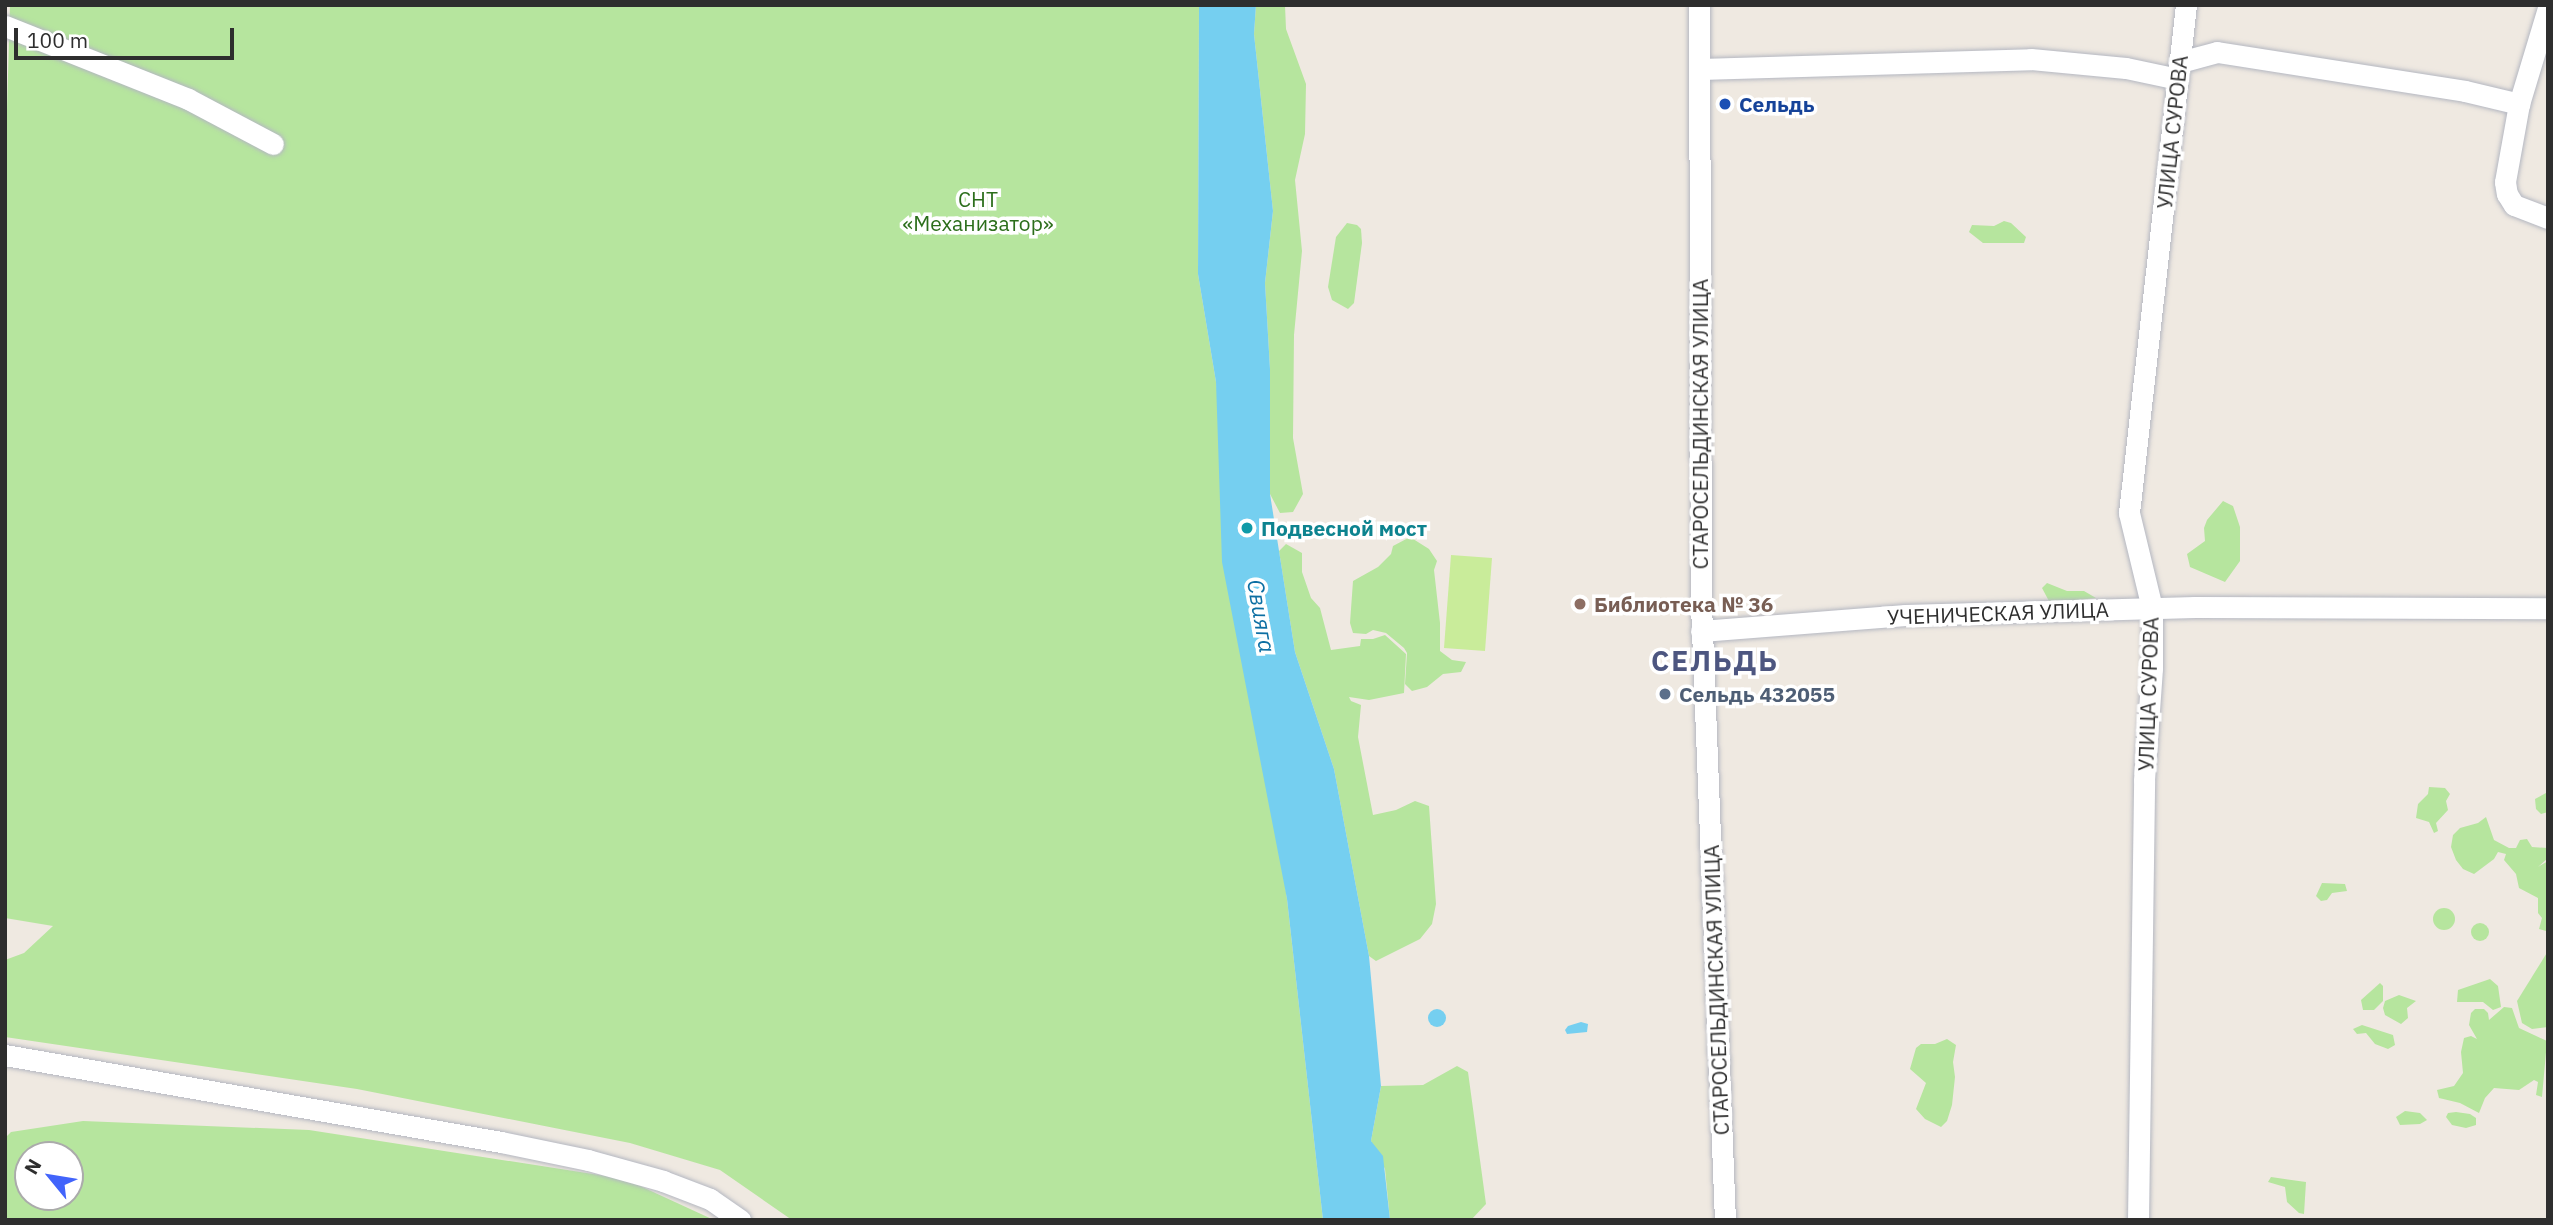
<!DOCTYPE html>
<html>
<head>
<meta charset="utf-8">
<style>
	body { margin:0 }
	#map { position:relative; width:2553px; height:1225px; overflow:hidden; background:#efe9e1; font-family:"IBM Plex Sans",sans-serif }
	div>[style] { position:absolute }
	.green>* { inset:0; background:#b6e59e }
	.round { border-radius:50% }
	.pitch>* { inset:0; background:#c9ec9a }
	.water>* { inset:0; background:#75cff0 }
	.roads { filter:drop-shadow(0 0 2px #b4b7c1) drop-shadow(0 0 2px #b4b7c1) }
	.minor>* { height:21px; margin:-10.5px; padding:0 10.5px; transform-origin:10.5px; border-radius:10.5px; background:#fff }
	.dots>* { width:19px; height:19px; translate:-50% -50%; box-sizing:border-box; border:4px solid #fff; border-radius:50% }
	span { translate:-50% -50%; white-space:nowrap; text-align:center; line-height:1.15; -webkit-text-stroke:7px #fff; paint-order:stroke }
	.transit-label { font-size:21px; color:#164399; font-weight:700 }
	.left { translate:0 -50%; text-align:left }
	.street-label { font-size:21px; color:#2e2e2e }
	.park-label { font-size:21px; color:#2c6e1b }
	.culture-label { font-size:21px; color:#0d838f; font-weight:700 }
	.education-label { font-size:21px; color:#785e54; font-weight:700 }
	.service-label { font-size:21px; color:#4e5e75; font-weight:700 }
	.water-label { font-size:23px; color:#0d6fa3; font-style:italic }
	.district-label { font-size:28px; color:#4d5680; font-weight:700; letter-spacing:2px }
	.frame { position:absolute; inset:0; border:7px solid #2e2e2e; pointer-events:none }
	.north { position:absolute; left:14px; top:1141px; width:70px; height:70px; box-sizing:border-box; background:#fff; border:2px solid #ababab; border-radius:50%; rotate:300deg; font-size:19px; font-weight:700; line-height:28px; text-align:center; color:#2e2e2e }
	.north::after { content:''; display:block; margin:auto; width:24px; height:32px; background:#4264fb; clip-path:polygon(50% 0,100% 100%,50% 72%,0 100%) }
	.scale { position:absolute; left:14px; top:28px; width:220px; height:32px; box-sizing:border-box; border:4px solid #2e2e2e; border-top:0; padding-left:9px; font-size:21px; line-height:24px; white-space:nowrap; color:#2e2e2e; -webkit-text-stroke:5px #fff; paint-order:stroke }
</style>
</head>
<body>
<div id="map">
	<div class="green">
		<div style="clip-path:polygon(10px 5px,1199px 5px,1198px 274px,1216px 382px,1287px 899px,1323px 1220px,792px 1220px,720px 1170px,630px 1143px,357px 1089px,5px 1037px,5px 960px,24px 953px,53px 926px,5px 918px,5px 180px)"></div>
		<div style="clip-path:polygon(1256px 5px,1285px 5px,1286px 29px,1306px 84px,1305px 134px,1295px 180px,1302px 251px,1294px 335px,1293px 438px,1303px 494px,1293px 512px,1280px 513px,1270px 494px,1270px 369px,1265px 283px,1273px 211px,1254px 34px)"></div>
		<div style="clip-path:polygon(2004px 221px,2011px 223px,2026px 237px,2024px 243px,1983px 243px,1969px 232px,1972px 225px,1994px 226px)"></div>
		<div style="clip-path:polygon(1347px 223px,1357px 225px,1361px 229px,1362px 243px,1354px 303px,1348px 309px,1332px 300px,1328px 287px,1336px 237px)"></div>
		<div style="clip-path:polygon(2223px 501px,2233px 506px,2240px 527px,2240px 561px,2225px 582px,2190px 567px,2187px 554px,2205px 541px,2204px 528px,2207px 520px)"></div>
		<div style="clip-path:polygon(1410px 537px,1429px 549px,1437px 561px,1434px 570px,1440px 623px,1440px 651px,1452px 660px,1466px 662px,1461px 672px,1443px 674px,1427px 687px,1412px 691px,1405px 684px,1407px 653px,1404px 648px,1386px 633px,1373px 630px,1366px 634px,1353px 633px,1350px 623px,1353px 581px,1378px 567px,1391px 554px,1393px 546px)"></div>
		<div style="clip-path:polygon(1286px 544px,1302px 553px,1302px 572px,1311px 598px,1320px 608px,1331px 650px,1360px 646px,1361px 639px,1373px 639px,1385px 635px,1406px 654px,1404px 693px,1369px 700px,1349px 697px,1351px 701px,1361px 705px,1358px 737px,1373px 815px,1396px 810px,1415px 801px,1429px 806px,1436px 904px,1432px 924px,1420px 939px,1376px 961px,1369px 956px,1334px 769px,1295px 652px,1279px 551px)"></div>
		<div style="clip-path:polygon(2047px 583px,2067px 591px,2084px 591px,2096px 598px,2050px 603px,2042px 588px)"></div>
		<div style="clip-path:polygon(2429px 787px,2445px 788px,2450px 794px,2446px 801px,2448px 810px,2436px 823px,2438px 831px,2434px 833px,2429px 822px,2416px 818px,2418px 804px,2428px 794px)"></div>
		<div style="clip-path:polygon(2546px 793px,2548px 812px,2541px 814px,2536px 809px,2535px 799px)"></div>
		<div style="clip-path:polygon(2486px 817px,2494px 840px,2509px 848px,2516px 848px,2520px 840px,2527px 839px,2532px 847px,2548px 848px,2548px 858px,2538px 867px,2548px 861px,2546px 931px,2539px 929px,2542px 918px,2538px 913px,2538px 898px,2519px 888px,2516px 874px,2504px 860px,2506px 854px,2498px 852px,2494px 859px,2474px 874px,2463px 869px,2456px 860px,2451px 847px,2453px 835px,2460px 828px,2478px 823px)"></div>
		<div style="clip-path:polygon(2322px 883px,2345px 884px,2347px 891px,2332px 893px,2327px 900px,2321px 901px,2316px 896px)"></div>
		<div class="round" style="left:2433px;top:908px;width:22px;height:22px"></div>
		<div class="round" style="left:2471px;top:923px;width:18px;height:18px"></div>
		<div style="clip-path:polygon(2548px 951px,2548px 1027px,2532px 1029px,2522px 1023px,2517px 1001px)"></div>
		<div style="clip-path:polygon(2490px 979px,2498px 986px,2501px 1007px,2493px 1010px,2483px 1002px,2457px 1002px,2458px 990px)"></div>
		<div style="clip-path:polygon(2380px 983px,2383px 986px,2383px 1001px,2374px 1010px,2363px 1010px,2361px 1000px)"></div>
		<div style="clip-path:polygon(2399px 995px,2416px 1001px,2407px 1008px,2408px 1018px,2401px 1024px,2385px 1015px,2383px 1008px,2385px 1001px)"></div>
		<div style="clip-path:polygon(2504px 1007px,2512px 1008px,2519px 1028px,2547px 1041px,2542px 1097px,2536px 1095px,2538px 1082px,2534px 1080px,2519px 1090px,2494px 1088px,2485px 1098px,2479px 1113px,2460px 1103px,2439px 1098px,2437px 1090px,2454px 1086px,2463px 1073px,2461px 1052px,2464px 1038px,2471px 1036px,2477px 1039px,2469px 1025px,2471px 1013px,2475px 1009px,2484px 1009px,2488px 1013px,2489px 1020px)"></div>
		<div style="clip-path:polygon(2362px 1025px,2393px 1035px,2395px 1045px,2388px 1049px,2375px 1044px,2366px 1033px,2357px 1034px,2353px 1029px)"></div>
		<div style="clip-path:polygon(1947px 1039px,1956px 1045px,1953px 1062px,1955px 1077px,1952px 1105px,1947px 1121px,1941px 1127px,1925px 1119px,1916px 1109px,1926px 1083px,1910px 1069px,1916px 1048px,1921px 1044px,1935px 1044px)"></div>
		<div style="clip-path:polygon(1457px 1066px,1468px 1072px,1486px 1204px,1471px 1220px,1390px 1220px,1385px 1169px,1371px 1141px,1381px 1086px,1423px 1085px)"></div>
		<div style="clip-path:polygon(2405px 1111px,2420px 1113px,2427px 1120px,2420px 1124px,2400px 1125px,2396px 1117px)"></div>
		<div style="clip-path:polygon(2456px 1112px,2470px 1114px,2476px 1118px,2476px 1125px,2466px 1128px,2452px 1125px,2446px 1117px,2448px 1113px)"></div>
		<div style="clip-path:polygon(evenodd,83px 1121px,309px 1130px,625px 1179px,714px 1220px,5px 1220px,5px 1138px,11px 1132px,83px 1121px,28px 1155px,70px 1155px,70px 1197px,28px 1197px,28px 1155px)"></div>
		<div style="clip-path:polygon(2271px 1177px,2306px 1182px,2304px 1214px,2299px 1213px,2287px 1202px,2285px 1187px,2268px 1182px)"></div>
	</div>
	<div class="pitch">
		<div style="clip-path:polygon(1451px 555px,1492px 558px,1485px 651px,1444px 648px)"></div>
	</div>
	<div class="water">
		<div style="clip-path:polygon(1199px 5px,1256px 5px,1254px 34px,1273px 211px,1265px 283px,1270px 369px,1270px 494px,1295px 652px,1334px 769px,1369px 956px,1381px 1086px,1371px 1141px,1383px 1156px,1390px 1220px,1323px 1220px,1287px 899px,1222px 562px,1216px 382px,1198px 274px)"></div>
		<div class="round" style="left:1428px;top:1009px;width:18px;height:18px"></div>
		<div style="clip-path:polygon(1581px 1022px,1588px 1024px,1587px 1032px,1567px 1034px,1565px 1030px,1568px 1026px)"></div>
	</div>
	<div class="roads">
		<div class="minor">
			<div style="left:1699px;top:5px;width:600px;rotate:89.81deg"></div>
			<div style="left:1701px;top:605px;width:615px;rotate:87.77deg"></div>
			<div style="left:2548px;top:8px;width:100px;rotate:106.8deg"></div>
			<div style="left:2519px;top:104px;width:79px;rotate:100.2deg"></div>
			<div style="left:2505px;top:182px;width:12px;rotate:81deg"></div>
			<div style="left:2507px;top:194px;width:13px;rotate:58deg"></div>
			<div style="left:2514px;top:205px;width:36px;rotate:21deg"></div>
			<div style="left:5px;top:26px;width:197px;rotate:21.7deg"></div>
			<div style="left:188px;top:99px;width:96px;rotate:27.9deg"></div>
			<div style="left:2180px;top:62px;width:38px;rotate:-15deg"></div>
			<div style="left:2217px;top:52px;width:251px;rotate:8.9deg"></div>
			<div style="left:2465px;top:91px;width:56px;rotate:13.5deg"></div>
			<div style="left:1700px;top:69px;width:331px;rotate:-1.7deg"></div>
			<div style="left:2031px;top:59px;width:95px;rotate:5.4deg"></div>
			<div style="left:2126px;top:68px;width:53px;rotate:11.9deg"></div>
			<div style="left:1701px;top:631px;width:205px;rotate:-4.5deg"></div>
			<div style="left:1905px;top:615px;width:290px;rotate:-1.6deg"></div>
			<div style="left:2195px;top:607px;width:353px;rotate:0.2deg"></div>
			<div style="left:5px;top:1055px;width:504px;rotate:9.95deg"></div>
			<div style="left:501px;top:1142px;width:89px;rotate:11.7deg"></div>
			<div style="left:588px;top:1160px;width:78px;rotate:15.6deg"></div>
			<div style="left:663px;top:1181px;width:50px;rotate:21deg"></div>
			<div style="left:710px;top:1199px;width:37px;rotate:35deg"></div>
			<div style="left:2138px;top:1220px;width:440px;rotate:-89.2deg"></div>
			<div style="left:2144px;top:780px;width:112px;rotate:-85.9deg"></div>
			<div style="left:2152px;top:668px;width:60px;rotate:-90deg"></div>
			<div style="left:2152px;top:608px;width:98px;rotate:-103.6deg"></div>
			<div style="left:2129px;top:513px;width:511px;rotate:-83.6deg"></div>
		</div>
	</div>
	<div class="dots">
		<div style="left:1725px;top:104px;background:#1a4fb4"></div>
		<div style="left:1247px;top:528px;background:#0f9aa8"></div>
		<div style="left:1580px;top:604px;background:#8d6e63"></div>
		<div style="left:1665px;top:694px;background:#5c6f8a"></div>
	</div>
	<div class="transit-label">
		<span class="left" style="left:1739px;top:104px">Сельдь</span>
	</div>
	<div class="street-label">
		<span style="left:2172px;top:132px;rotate:-84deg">УЛИЦА СУРОВА</span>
		<span style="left:1700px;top:424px;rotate:-90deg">СТАРОСЕЛЬДИНСКАЯ УЛИЦА</span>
		<span style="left:1998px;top:613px;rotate:-2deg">УЧЕНИЧЕСКАЯ УЛИЦА</span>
		<span style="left:2148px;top:694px;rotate:-88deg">УЛИЦА СУРОВА</span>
		<span style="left:1716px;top:990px;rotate:-92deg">СТАРОСЕЛЬДИНСКАЯ УЛИЦА</span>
	</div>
	<div class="park-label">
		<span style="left:978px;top:211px">СНТ<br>«Механизатор»</span>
	</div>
	<div class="culture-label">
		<span class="left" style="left:1261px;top:528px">Подвесной мост</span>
	</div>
	<div class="education-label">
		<span class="left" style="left:1594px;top:604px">Библиотека № 36</span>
	</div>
	<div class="service-label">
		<span class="left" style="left:1679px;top:694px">Сельдь 432055</span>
	</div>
	<div class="water-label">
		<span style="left:1262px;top:616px;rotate:80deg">Свияга</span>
	</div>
	<div class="district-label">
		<span style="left:1715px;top:661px">СЕЛЬДЬ</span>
	</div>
	<div class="frame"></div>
	<div class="north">N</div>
	<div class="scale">100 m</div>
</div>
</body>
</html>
